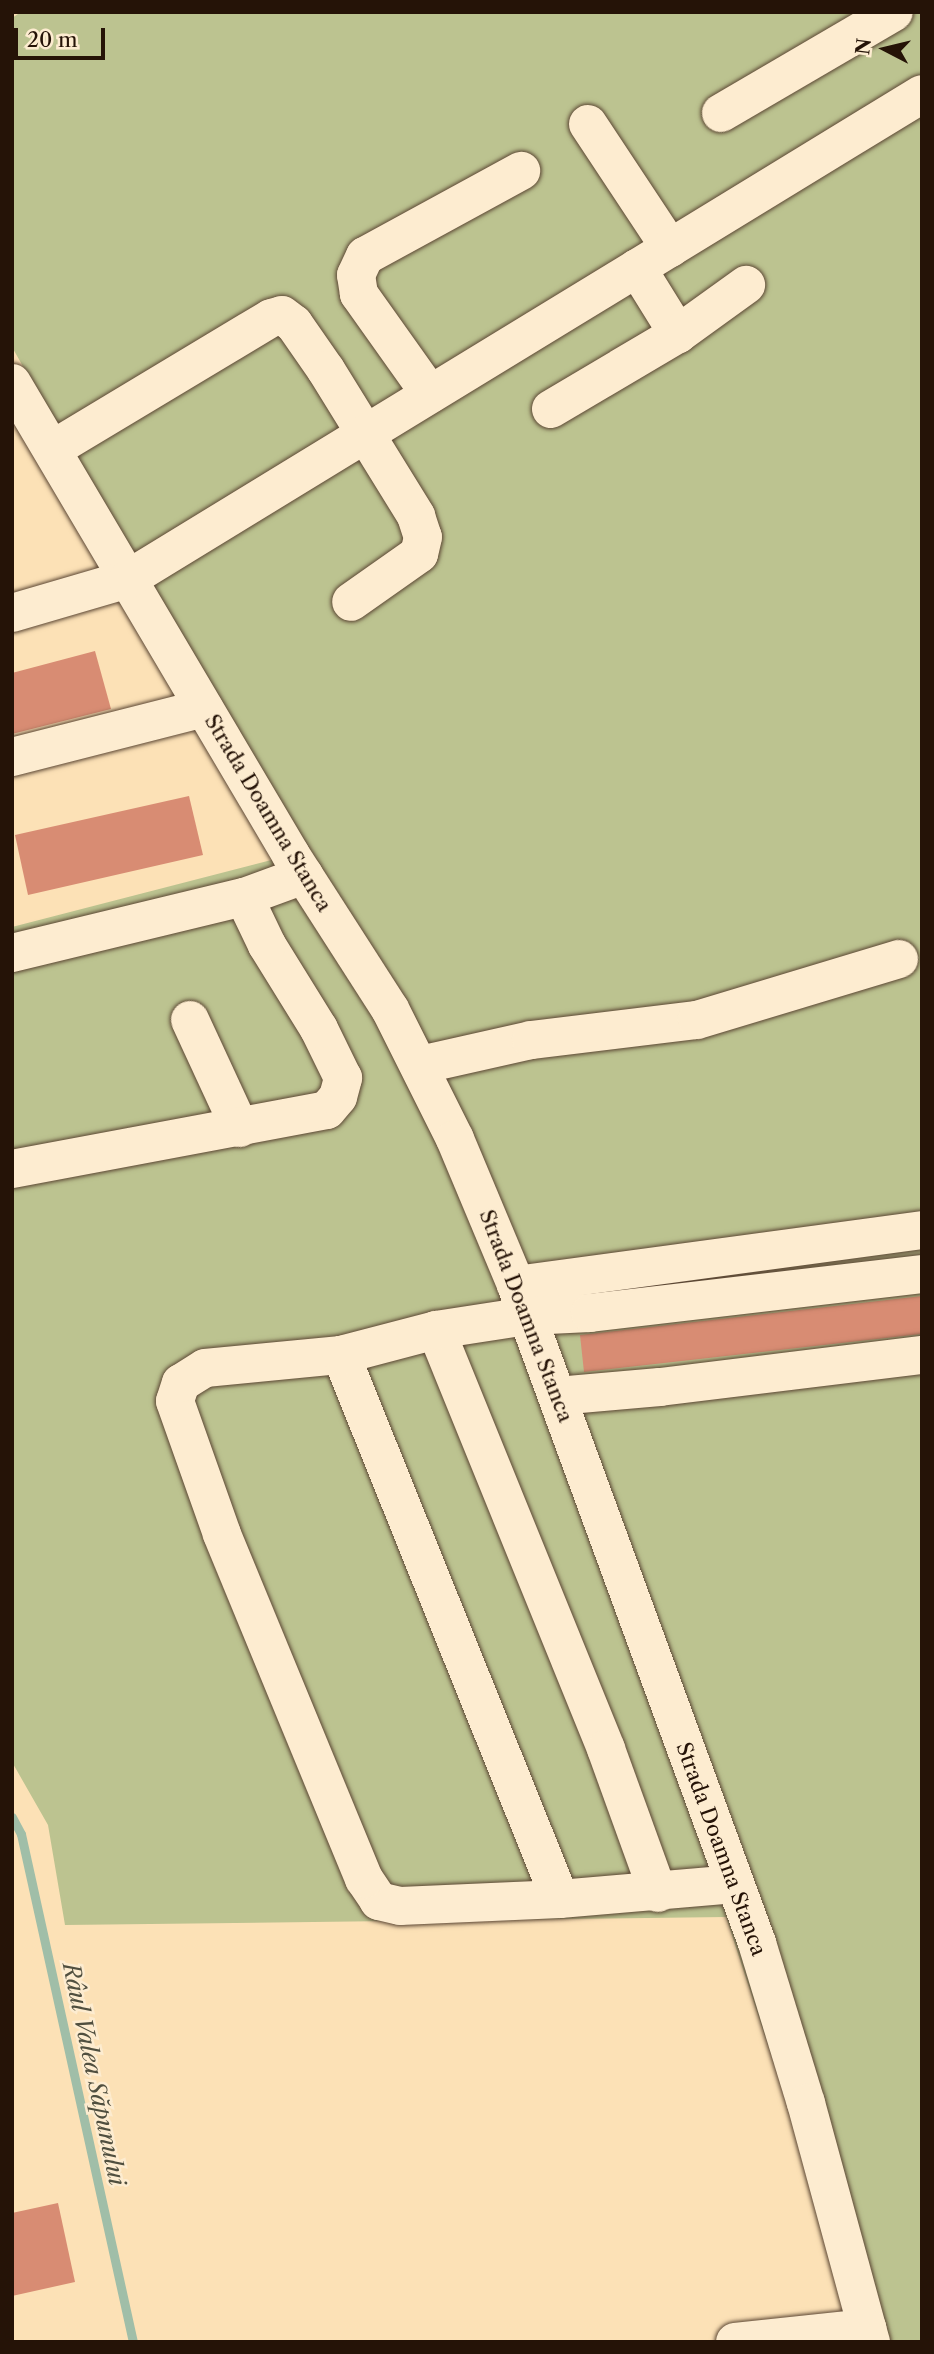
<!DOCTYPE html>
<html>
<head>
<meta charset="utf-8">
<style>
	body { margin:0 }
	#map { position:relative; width:934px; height:2354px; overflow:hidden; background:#fce1b6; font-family:"Libre Caslon Text",serif }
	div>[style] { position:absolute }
	.green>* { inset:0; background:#bcc390 }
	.stream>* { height:9px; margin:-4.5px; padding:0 4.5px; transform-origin:4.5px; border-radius:4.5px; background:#a0bea8 }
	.building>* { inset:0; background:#d88c73 }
	.roads { filter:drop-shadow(0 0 2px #5b4633) drop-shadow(0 0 2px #5b4633) }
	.minor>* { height:38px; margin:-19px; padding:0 19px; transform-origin:19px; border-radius:19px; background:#fdecd0 }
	span { translate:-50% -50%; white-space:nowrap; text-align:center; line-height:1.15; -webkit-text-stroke:5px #fdecd0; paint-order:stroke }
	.street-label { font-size:21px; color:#251307 }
	.water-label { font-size:23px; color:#504f3f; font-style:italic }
	.frame { position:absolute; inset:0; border:14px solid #251307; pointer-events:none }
	.north { position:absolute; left:850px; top:14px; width:70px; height:70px; -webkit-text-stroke:5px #fdecd0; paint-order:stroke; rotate:277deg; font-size:19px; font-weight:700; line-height:28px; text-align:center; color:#251307 }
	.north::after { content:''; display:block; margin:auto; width:24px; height:32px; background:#251307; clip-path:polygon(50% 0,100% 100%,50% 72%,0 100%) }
	.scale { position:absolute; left:14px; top:28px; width:91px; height:32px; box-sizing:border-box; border:4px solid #251307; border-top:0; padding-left:9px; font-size:21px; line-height:24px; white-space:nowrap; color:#251307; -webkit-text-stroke:5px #fdecd0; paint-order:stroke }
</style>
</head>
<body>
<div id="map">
	<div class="green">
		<div style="clip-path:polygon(21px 12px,922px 12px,922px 2342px,871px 2342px,796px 2131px,726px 1917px,65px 1925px,48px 1825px,12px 1762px,12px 927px,291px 855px,235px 742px,12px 347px,12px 18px)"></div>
	</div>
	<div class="stream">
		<div style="left:12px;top:1817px;width:19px;rotate:62deg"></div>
		<div style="left:21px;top:1834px;width:520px;rotate:77.57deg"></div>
	</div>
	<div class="building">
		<div style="clip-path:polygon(95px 651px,111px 709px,12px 734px,12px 673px)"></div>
		<div style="clip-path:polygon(189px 796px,203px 855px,28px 895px,15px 835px)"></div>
		<div style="clip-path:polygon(922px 1296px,922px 1334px,584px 1372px,580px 1335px)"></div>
		<div style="clip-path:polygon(58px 2203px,75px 2282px,12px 2296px,12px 2213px)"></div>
	</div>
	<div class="roads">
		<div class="minor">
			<div style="left:721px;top:113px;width:200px;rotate:-30.3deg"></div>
			<div style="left:588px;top:124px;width:149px;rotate:56.5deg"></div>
			<div style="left:637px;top:268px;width:78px;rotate:58.2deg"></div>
			<div style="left:12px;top:383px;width:548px;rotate:59.41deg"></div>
			<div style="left:291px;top:855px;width:183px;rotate:57.3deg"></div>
			<div style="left:390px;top:1009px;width:145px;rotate:63.4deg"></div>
			<div style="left:455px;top:1139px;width:158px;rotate:67.3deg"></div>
			<div style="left:516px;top:1285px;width:701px;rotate:69.88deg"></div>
			<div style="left:757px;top:1943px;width:167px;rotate:73deg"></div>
			<div style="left:806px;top:2103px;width:233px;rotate:74.8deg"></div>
			<div style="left:430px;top:394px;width:123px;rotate:-125.4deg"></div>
			<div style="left:359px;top:294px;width:19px;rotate:-99deg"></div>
			<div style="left:356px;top:275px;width:21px;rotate:-65deg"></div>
			<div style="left:365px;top:256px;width:178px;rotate:-28.6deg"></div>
			<div style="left:551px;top:409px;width:147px;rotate:-30.6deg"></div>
			<div style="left:678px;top:334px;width:84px;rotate:-35.8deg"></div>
			<div style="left:53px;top:449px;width:254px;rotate:-31deg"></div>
			<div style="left:271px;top:318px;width:11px;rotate:-15deg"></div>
			<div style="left:282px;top:315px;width:15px;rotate:37deg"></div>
			<div style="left:294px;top:324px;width:56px;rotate:55.2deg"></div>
			<div style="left:326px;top:370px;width:172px;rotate:58.3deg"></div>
			<div style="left:416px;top:516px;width:22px;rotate:72deg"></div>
			<div style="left:423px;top:537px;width:17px;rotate:103deg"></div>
			<div style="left:419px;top:554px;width:83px;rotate:144.8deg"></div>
			<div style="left:12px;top:613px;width:121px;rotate:-16.3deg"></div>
			<div style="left:128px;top:579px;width:930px;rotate:-31.42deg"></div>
			<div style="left:12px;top:757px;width:198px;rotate:-14.3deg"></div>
			<div style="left:12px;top:953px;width:239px;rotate:-13.6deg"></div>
			<div style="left:244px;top:897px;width:64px;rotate:-20.1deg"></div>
			<div style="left:190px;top:1020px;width:119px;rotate:65.2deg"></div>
			<div style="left:420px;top:1065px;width:114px;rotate:-12.7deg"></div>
			<div style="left:531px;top:1040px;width:167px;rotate:-6.9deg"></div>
			<div style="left:697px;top:1020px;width:211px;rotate:-16.8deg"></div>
			<div style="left:12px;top:1169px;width:320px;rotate:-10.6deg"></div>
			<div style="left:327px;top:1110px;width:17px;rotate:-50deg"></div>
			<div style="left:338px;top:1097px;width:20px;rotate:-75deg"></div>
			<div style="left:343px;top:1078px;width:55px;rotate:-116.1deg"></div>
			<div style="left:319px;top:1029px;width:99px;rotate:-121.8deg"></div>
			<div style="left:267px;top:945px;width:53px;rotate:-115.6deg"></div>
			<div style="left:516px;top:1285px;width:410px;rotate:-7.7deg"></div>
			<div style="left:436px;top:1330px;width:452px;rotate:67.9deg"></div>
			<div style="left:606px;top:1749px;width:153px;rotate:70.1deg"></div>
			<div style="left:341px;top:1355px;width:586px;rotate:68.07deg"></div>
			<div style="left:557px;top:1396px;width:103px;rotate:-5deg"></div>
			<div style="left:660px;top:1387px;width:264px;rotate:-7deg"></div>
			<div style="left:735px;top:1884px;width:176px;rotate:175.1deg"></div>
			<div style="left:560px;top:1899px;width:160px;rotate:177.5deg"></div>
			<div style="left:400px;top:1906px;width:22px;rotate:-167deg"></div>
			<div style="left:379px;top:1901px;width:27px;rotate:-124deg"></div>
			<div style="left:364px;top:1879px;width:373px;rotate:-112.4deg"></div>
			<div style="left:222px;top:1534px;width:141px;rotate:-109.5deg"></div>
			<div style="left:175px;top:1401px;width:19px;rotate:-72deg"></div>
			<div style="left:181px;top:1383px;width:28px;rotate:-32deg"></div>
			<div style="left:205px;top:1368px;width:137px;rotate:-5.5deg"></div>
			<div style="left:341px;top:1355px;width:98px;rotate:-14.7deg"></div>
			<div style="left:436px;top:1330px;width:92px;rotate:-8.7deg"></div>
			<div style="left:527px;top:1316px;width:63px;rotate:-2.7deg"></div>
			<div style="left:590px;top:1313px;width:334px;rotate:-6.7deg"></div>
			<div style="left:735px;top:2342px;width:133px;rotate:-6.1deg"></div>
			<div style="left:867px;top:2328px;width:15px;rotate:74deg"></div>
		</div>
	</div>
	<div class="street-label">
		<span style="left:268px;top:813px;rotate:59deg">Strada Doamna Stanca</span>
		<span style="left:526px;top:1316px;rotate:69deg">Strada Doamna Stanca</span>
		<span style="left:721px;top:1849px;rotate:70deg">Strada Doamna Stanca</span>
	</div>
	<div class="water-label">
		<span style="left:94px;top:2074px;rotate:78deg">Râul Valea Săpunului</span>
	</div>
	<div class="frame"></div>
	<div class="north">N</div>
	<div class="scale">20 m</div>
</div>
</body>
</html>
